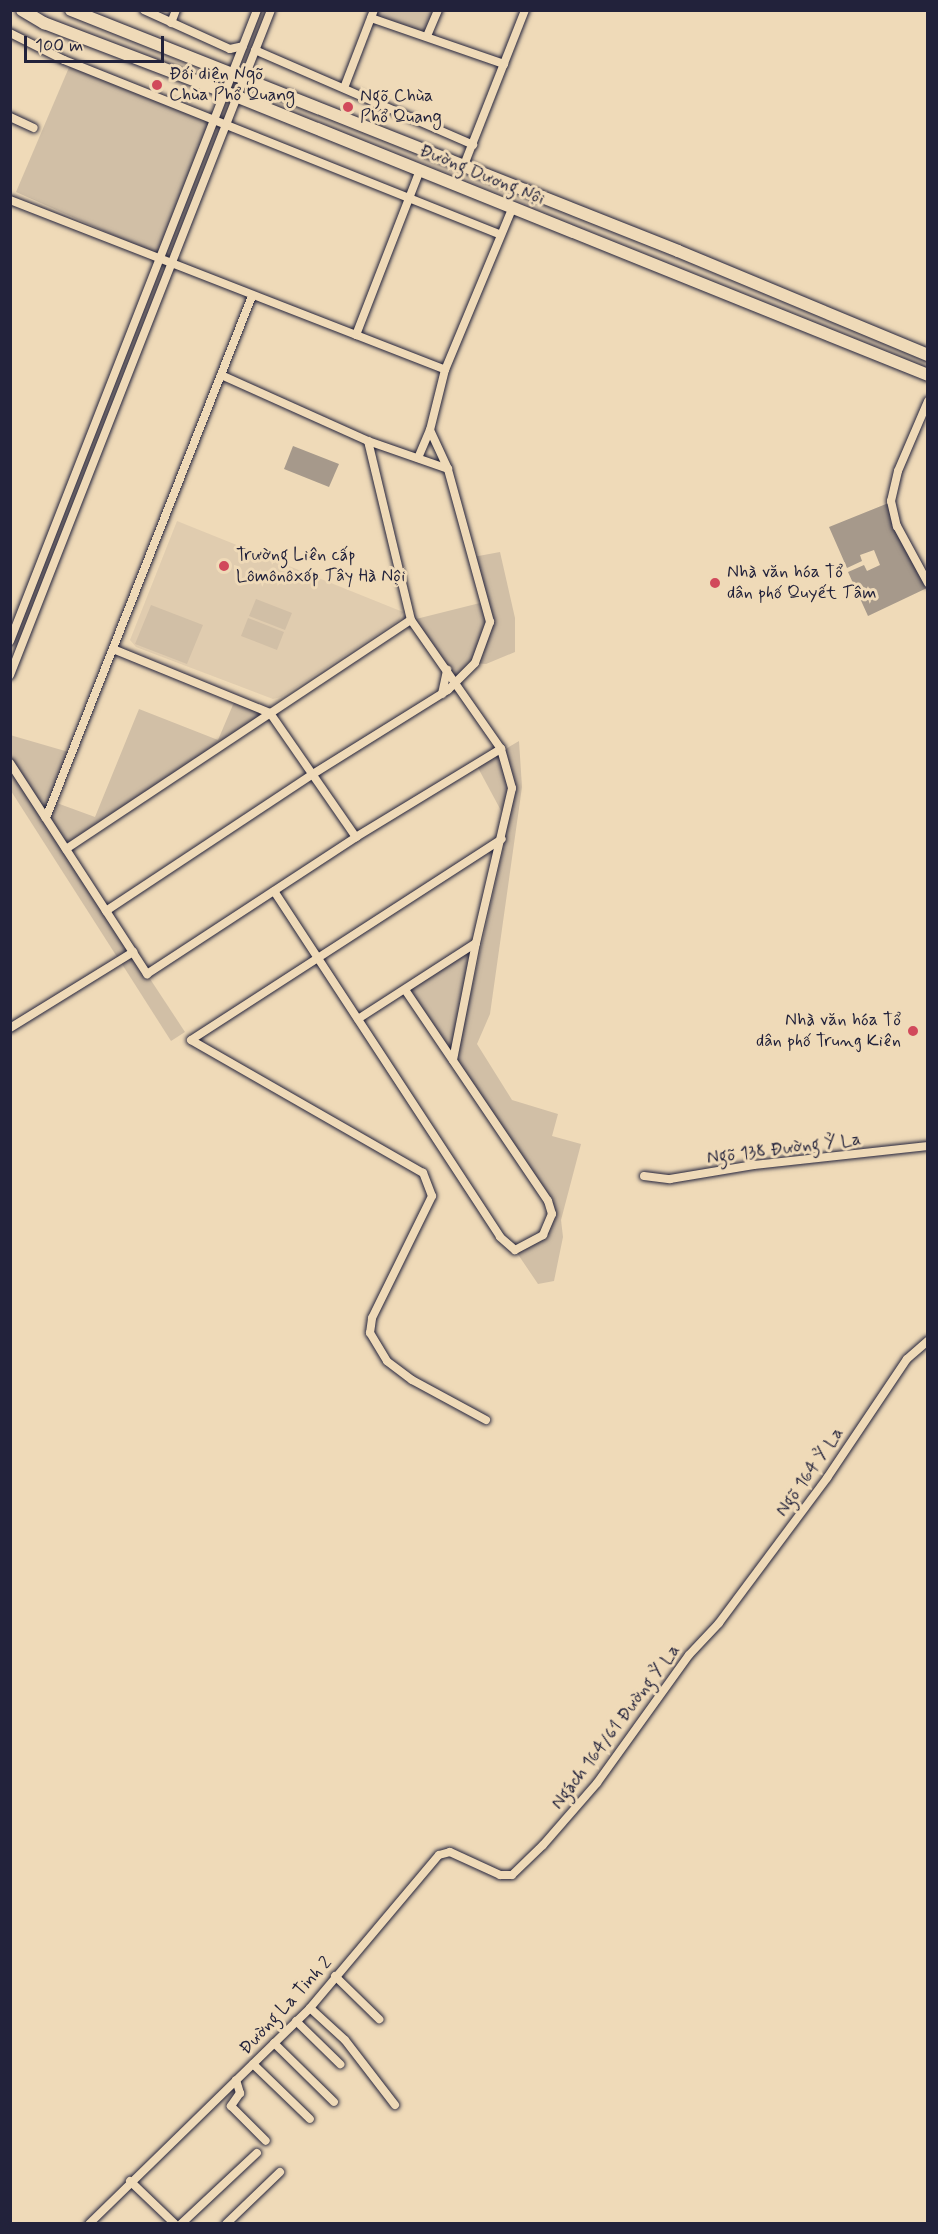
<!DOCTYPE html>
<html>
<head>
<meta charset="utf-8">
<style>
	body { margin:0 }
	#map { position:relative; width:938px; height:2234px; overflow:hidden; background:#efdab8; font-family:Mynerve,sans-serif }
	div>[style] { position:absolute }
	.built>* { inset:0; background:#e0ccaf }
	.green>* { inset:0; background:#d1bfa6 }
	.water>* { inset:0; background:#a6998b }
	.roads { filter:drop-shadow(0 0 2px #22223b) drop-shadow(0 0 2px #22223b) }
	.minor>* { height:8px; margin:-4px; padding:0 4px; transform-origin:4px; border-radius:4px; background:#efdab8 }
	.primary>* { height:12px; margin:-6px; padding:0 6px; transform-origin:6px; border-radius:6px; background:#efdab8 }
	.dots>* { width:16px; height:16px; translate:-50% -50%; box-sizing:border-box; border:3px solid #efdab8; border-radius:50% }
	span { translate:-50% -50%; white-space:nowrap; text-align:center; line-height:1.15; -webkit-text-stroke:6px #efdab8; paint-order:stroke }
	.poi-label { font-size:18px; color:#22223b }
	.left { translate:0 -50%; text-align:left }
	.right { translate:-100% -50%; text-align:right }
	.street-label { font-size:18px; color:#22223b }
	.frame { position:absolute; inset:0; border:12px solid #22223b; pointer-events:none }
	.scale { position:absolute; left:24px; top:36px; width:140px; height:27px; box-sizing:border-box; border:3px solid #22223b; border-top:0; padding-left:8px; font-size:18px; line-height:21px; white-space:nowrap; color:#22223b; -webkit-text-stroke:4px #efdab8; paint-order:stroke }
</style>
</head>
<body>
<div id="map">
	<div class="built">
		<div style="clip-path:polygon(177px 521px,403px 612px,399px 620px,281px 697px,273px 699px,136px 647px,130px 640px)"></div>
	</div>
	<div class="green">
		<div style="clip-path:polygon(375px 11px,436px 11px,426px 34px,373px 17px)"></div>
		<div style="clip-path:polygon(70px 65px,210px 121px,158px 255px,16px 192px)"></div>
		<div style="clip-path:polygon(500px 552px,515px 618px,515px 652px,486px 664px,475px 663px,491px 622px,473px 557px)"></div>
		<div style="clip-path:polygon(256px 599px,292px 613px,285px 630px,249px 616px)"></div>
		<div style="clip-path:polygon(484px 602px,489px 622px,474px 662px,456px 682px,412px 620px)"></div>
		<div style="clip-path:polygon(151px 605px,203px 625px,187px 664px,135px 644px)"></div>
		<div style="clip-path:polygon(248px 618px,284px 632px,277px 650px,241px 636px)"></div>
		<div style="clip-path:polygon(235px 700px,269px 713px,66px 848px,47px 818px,54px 802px,95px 817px,139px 709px,218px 740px)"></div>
		<div style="clip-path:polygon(10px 735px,72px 753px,46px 816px,11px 761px)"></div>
		<div style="clip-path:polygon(519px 741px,522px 787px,490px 1014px,477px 1044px,512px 1100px,558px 1114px,552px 1136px,581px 1144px,561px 1220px,563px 1237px,554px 1281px,538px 1284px,515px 1250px,545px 1238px,556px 1214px,551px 1198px,456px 1060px,505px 840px,512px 788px,504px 750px)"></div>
		<div style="clip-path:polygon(501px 750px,511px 788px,505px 818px,477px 766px)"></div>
		<div style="clip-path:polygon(10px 765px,132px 952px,119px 960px,11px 791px)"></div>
		<div style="clip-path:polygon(476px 944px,453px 1059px,406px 990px)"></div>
		<div style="clip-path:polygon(133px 953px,185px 1032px,171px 1041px,120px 961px)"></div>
	</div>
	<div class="water">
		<div style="clip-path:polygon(293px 446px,339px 464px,329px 487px,284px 469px)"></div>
		<div style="clip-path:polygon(891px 502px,896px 526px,927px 588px,868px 616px,848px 572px,864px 565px,867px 571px,880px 565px,874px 550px,860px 555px,862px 561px,847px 568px,829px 527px)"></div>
	</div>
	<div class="roads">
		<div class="minor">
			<div style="left:144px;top:10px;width:94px;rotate:24.4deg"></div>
			<div style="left:230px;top:49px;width:13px;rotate:-13deg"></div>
			<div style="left:371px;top:18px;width:141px;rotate:19.1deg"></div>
			<div style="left:171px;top:23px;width:14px;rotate:-69deg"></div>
			<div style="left:10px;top:33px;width:60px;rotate:26.6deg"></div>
			<div style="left:64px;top:60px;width:469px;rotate:21.8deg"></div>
			<div style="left:427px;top:36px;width:28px;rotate:-67deg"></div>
			<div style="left:255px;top:50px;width:238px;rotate:23.5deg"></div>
			<div style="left:344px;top:88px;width:84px;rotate:-69deg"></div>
			<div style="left:10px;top:117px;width:26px;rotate:25deg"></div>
			<div style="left:464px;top:165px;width:167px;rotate:-68.5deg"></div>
			<div style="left:10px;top:200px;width:467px;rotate:21.3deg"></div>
			<div style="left:356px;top:335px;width:177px;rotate:-68.8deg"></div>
			<div style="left:928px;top:401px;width:76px;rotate:113.2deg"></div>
			<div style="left:898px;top:471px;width:31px;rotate:103deg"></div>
			<div style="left:891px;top:501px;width:26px;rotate:77deg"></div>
			<div style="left:897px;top:526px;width:65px;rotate:61.5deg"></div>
			<div style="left:368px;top:441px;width:85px;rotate:19.3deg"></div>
			<div style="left:418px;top:458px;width:30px;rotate:-67deg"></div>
			<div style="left:10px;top:641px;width:678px;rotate:-68.62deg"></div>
			<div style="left:113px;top:649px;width:170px;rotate:22.2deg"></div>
			<div style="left:270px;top:713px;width:151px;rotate:55.3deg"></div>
			<div style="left:10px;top:675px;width:714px;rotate:-68.57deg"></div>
			<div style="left:442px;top:694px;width:25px;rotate:-78deg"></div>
			<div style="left:10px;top:763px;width:252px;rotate:57deg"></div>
			<div style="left:147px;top:974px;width:250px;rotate:-33.2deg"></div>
			<div style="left:356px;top:837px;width:170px;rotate:-31.3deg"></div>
			<div style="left:501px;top:749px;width:157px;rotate:-124.9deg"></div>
			<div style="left:411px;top:620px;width:184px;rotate:-103.5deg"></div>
			<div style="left:368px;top:441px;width:161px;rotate:-155.8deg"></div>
			<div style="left:46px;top:818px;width:561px;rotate:-68.46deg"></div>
			<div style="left:66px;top:849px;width:414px;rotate:-33.6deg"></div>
			<div style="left:274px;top:891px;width:413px;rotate:56.8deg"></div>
			<div style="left:500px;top:1237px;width:20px;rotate:41deg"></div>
			<div style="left:515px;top:1250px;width:32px;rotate:-28deg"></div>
			<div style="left:543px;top:1235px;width:23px;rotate:-67deg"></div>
			<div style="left:552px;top:1214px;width:14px;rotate:-107deg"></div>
			<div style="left:548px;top:1201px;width:255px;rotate:-124.1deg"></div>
			<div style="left:106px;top:911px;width:248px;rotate:-33.5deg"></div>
			<div style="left:313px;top:774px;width:159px;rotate:-31.9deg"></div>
			<div style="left:448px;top:690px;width:38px;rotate:-45deg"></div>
			<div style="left:475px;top:663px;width:44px;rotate:-69.9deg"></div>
			<div style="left:490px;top:622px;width:159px;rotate:-105.4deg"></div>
			<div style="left:448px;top:469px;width:43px;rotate:-114.8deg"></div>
			<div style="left:430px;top:430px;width:62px;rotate:-76deg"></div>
			<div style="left:445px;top:370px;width:177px;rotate:-67.4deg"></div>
			<div style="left:358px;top:1019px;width:140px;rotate:-32.8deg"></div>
			<div style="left:476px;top:943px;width:159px;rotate:-76.9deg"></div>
			<div style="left:512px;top:788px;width:41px;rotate:-105.8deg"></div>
			<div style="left:10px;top:1028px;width:145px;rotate:-31.7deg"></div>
			<div style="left:453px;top:1060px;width:119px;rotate:-78.9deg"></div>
			<div style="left:644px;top:1176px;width:26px;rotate:7deg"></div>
			<div style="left:670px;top:1179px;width:85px;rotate:-9.5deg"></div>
			<div style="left:754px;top:1165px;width:175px;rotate:-6.2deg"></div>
			<div style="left:486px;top:1420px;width:84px;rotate:-151.6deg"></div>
			<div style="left:412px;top:1380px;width:31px;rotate:-143deg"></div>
			<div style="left:387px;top:1361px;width:33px;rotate:-121deg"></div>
			<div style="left:370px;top:1333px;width:15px;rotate:-82deg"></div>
			<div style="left:372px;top:1318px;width:136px;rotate:-63.8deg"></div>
			<div style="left:432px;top:1196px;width:25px;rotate:-111deg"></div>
			<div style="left:423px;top:1173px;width:267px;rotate:-150.2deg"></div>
			<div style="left:191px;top:1040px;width:370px;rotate:-32.9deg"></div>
			<div style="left:335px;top:1976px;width:62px;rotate:44.3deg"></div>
			<div style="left:310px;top:2008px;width:47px;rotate:42.4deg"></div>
			<div style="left:345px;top:2040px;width:82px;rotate:52.4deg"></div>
			<div style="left:296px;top:2021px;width:62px;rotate:44.3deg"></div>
			<div style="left:274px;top:2043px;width:84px;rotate:44.5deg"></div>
			<div style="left:253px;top:2064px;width:79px;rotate:44deg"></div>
			<div style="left:236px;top:2080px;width:14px;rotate:73deg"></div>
			<div style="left:240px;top:2093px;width:16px;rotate:125deg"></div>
			<div style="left:231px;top:2106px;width:49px;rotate:45deg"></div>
			<div style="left:130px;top:2181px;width:62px;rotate:43.7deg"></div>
			<div style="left:89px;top:2224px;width:309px;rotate:-44.3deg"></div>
			<div style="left:310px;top:2008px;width:200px;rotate:-49.9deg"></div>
			<div style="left:439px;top:1855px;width:11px;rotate:-15deg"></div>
			<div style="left:450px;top:1852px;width:55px;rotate:24.7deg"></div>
			<div style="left:500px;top:1875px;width:12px"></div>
			<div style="left:512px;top:1875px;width:43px;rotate:-44.1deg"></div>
			<div style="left:543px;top:1845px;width:82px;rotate:-48.9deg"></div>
			<div style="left:597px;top:1783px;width:158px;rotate:-54.3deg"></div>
			<div style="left:689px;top:1655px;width:44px;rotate:-46.8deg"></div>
			<div style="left:719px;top:1623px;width:181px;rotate:-53.3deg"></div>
			<div style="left:827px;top:1478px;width:143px;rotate:-56.1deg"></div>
			<div style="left:907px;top:1359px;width:28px;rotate:-41deg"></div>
			<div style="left:181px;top:2224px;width:104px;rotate:-43.1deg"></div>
			<div style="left:226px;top:2224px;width:75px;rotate:-43.9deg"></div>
		</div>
		<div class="primary">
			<div style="left:22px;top:10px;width:26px;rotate:31deg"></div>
			<div style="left:44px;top:23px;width:208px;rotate:20.9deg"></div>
			<div style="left:238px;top:97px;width:744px;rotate:21.94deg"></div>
			<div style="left:71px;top:10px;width:653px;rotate:21.65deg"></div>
			<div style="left:678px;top:251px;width:271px;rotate:22.6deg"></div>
		</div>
	</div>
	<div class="dots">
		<div style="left:157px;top:85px;background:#d1495b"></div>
		<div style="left:348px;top:107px;background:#d1495b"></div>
		<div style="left:224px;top:566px;background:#d1495b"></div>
		<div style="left:715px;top:583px;background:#d1495b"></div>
		<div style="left:913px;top:1031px;background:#d1495b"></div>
	</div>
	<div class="poi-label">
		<span class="left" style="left:169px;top:85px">Đối diện Ngõ<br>Chùa Phổ Quang</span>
		<span class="left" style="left:360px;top:107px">Ngõ Chùa<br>Phổ Quang</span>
		<span class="left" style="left:236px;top:566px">Trường Liên cấp<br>Lômônôxốp Tây Hà Nội</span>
		<span class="left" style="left:727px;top:583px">Nhà văn hóa Tổ<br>dân phố Quyết Tâm</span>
		<span class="right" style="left:901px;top:1031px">Nhà văn hóa Tổ<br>dân phố Trung Kiên</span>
	</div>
	<div class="street-label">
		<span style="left:482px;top:175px;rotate:22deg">Đường Dương Nội</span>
		<span style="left:784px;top:1149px;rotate:-7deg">Ngõ 138 Đường Ỷ La</span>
		<span style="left:810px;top:1472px;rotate:-55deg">Ngõ 164 Ỷ La</span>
		<span style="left:616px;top:1727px;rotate:-53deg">Ngách 164/61 Đường Ỷ La</span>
		<span style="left:286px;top:2006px;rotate:-47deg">Đường La Tinh 2</span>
	</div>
	<div class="frame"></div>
	<div class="scale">100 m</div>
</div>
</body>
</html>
